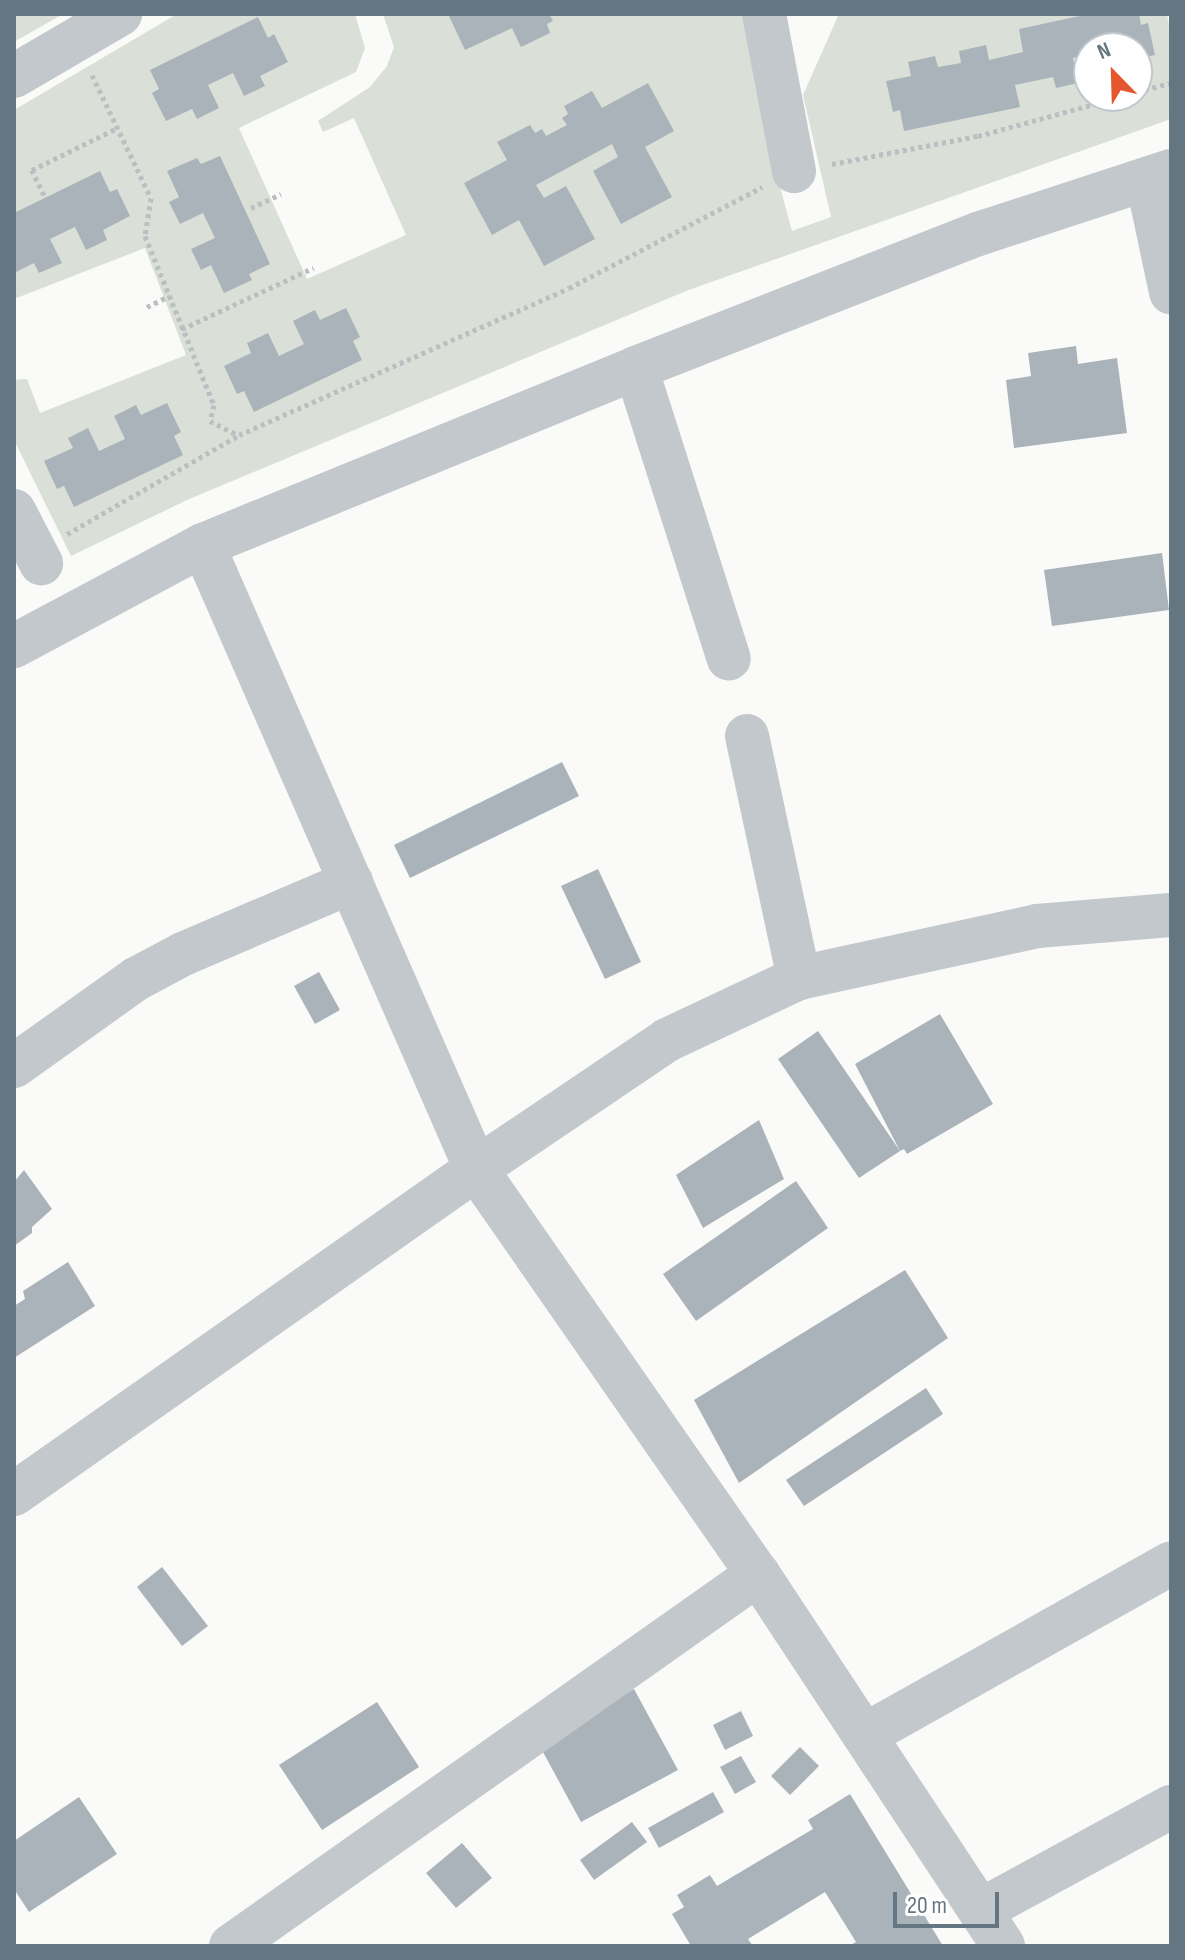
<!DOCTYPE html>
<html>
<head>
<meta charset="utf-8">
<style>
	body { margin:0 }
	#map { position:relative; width:1185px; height:1960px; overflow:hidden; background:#fafaf8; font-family:"Sofia Sans Condensed",sans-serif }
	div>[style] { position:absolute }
	.green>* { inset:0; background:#dadfd7 }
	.building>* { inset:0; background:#aab3b9 }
	.path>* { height:5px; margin-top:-2.5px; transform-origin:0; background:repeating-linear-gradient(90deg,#bbbfc2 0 4px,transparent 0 8px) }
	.minor>* { height:44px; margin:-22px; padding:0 22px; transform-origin:22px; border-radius:22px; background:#c3c8cc }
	span { translate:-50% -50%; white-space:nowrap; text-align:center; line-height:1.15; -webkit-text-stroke:8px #fff; paint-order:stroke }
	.frame { position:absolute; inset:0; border:16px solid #657683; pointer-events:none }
	.north { position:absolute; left:1073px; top:32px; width:80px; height:80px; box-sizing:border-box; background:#fff; border:2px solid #c1c8cd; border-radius:50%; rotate:337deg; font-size:22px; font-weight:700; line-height:32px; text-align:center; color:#657683 }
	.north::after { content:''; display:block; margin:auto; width:28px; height:36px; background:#e4572e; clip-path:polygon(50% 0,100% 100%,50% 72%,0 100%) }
	.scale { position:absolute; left:893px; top:1892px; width:106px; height:36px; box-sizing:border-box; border:4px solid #657683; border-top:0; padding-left:10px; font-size:24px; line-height:28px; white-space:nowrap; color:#657683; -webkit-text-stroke:6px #fff; paint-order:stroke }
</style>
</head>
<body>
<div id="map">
	<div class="green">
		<div style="clip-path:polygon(14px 14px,63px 14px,14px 42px)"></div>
		<div style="clip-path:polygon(evenodd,177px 14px,355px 14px,365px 48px,356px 72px,239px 128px,307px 279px,406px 235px,354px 118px,323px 132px,318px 121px,370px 87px,387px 66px,394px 47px,383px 14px,748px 14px,771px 154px,792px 231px,831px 217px,803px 95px,838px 16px,1167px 14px,1171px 37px,1171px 119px,686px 291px,187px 500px,71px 556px,14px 440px,14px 380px,27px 379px,40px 413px,186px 355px,145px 248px,14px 299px,14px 110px,177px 14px,1089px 48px,1137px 48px,1137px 96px,1089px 96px,1089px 48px)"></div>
	</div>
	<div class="building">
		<div style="clip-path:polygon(448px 14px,549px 14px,553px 21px,547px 24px,550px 33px,521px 47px,512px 28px,465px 50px)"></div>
		<div style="clip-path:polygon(1089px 14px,1139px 14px,1141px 25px,1148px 23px,1155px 55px,1137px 59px,1137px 48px,1089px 48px,1089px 54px,1073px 58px,1078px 83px,1056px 88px,1053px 77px,1015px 85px,1020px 107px,904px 131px,900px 110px,893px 112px,886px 81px,911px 76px,908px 62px,935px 56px,938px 67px,961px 63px,959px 51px,986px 45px,989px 60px,1023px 52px,1019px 29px)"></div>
		<div style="clip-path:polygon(258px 17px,268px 38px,274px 34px,288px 62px,260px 76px,265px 86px,244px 96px,233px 73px,208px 85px,219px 108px,197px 119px,192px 109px,166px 121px,152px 93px,159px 89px,150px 70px)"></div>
		<div style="clip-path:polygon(648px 83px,674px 131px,645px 147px,672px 197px,621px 224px,593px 171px,618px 157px,612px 144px,536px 185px,544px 198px,566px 186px,595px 239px,544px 266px,519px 220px,492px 235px,464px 183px,507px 160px,497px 142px,530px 125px,535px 133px,542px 129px,546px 136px,567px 125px,562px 118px,568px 114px,564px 106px,592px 91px,602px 108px)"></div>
		<div style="clip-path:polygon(220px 156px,270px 264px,249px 274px,252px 280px,224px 293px,211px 265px,201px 270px,191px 249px,215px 238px,203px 213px,180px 224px,169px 202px,179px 197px,167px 171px,197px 158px,201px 164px)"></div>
		<div style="clip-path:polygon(100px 171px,110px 192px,117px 189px,130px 216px,103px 230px,107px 240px,86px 250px,75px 227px,50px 239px,62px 263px,39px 273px,34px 263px,14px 273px,14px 213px)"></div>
		<div style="clip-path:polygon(346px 308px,360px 337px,353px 341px,362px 360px,254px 412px,244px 391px,237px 394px,224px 366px,251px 353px,247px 343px,268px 333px,279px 356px,304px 344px,293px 321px,315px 310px,320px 320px)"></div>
		<div style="clip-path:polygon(1076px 346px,1078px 364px,1117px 358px,1127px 433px,1014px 448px,1006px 380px,1031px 376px,1028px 353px)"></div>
		<div style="clip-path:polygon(167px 403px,181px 432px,174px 436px,183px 455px,74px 507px,64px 486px,57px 489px,44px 461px,73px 448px,68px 438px,88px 428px,99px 451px,125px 439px,114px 416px,136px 405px,141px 415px)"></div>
		<div style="clip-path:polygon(1162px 553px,1169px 610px,1052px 626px,1044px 570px)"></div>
		<div style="clip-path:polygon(562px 762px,579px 796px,410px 878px,394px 845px)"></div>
		<div style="clip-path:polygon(598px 869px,641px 962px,605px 979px,561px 886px)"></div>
		<div style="clip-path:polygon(319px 972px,340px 1010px,315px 1024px,294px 986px)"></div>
		<div style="clip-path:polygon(940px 1014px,993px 1104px,907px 1154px,904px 1149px,900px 1151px,855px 1064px)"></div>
		<div style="clip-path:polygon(818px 1031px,900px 1151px,859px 1178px,778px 1059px)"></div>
		<div style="clip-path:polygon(759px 1120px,784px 1179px,703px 1228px,676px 1175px)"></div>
		<div style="clip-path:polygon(24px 1170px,52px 1209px,32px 1227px,32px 1233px,14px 1246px,14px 1182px)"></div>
		<div style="clip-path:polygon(796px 1181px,828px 1228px,696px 1321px,663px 1274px)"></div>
		<div style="clip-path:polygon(68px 1262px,95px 1306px,14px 1358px,14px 1306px,25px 1299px,23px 1291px)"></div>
		<div style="clip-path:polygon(905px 1270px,948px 1338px,739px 1483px,694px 1400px)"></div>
		<div style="clip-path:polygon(926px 1388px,943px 1414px,804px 1506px,786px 1480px)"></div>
		<div style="clip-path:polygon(162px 1567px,208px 1626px,182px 1646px,137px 1587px)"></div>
		<div style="clip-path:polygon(634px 1689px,678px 1770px,581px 1822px,537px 1741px)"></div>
		<div style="clip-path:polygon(377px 1702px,419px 1767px,322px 1830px,279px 1765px)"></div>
		<div style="clip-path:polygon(741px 1711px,753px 1736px,725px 1750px,713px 1725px)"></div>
		<div style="clip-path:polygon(800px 1747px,819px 1766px,790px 1795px,771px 1776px)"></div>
		<div style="clip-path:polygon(741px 1756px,756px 1782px,735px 1794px,720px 1767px)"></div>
		<div style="clip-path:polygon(713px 1792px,724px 1812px,659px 1848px,648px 1828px)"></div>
		<div style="clip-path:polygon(850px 1794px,943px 1946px,849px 1946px,856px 1942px,825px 1892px,748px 1939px,753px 1946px,691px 1946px,672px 1914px,684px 1907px,677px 1895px,710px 1875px,717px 1886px,813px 1829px,808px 1820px)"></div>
		<div style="clip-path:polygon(79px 1797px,117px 1854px,29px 1912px,14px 1889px,14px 1841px)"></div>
		<div style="clip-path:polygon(632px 1822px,647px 1842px,594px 1880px,580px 1860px)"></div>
		<div style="clip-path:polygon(462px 1843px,492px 1878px,456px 1908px,426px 1873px)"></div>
	</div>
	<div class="path">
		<div style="left:92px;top:75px;width:136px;rotate:64.4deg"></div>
		<div style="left:151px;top:198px;width:38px;rotate:99deg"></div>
		<div style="left:145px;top:236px;width:183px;rotate:67.8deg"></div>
		<div style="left:214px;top:405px;width:16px;rotate:104deg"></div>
		<div style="left:210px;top:421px;width:31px;rotate:27deg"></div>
		<div style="left:1137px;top:92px;width:35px;rotate:-15deg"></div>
		<div style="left:832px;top:164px;width:149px;rotate:-10.9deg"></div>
		<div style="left:978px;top:136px;width:150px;rotate:-15.4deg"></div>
		<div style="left:44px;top:195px;width:28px;rotate:-116deg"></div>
		<div style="left:32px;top:170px;width:95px;rotate:-26.3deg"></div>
		<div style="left:251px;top:208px;width:33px;rotate:-25deg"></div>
		<div style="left:147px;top:307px;width:25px;rotate:-27deg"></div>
		<div style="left:182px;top:329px;width:145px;rotate:-25deg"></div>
		<div style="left:67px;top:534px;width:198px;rotate:-29.9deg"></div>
		<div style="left:239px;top:435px;width:361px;rotate:-24deg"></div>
		<div style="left:569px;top:288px;width:218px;rotate:-27.6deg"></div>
	</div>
	<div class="minor">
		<div style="left:764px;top:14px;width:160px;rotate:79.2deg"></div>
		<div style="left:14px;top:76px;width:123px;rotate:-30.3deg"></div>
		<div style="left:1147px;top:179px;width:116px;rotate:78deg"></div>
		<div style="left:636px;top:368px;width:305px;rotate:72.3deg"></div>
		<div style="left:14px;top:511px;width:59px;rotate:62.6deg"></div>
		<div style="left:203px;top:545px;width:681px;rotate:66.37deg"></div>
		<div style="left:476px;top:1169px;width:494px;rotate:55.2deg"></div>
		<div style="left:758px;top:1574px;width:445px;rotate:56.6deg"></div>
		<div style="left:14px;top:646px;width:214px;rotate:-28.1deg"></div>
		<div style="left:203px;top:545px;width:468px;rotate:-22.2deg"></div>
		<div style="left:636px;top:368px;width:367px;rotate:-21.4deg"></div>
		<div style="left:978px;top:234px;width:203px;rotate:-18.1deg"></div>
		<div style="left:747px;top:736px;width:248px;rotate:77.9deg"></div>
		<div style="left:14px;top:1066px;width:150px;rotate:-35.5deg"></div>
		<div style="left:136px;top:979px;width:53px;rotate:-28deg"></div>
		<div style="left:183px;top:954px;width:183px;rotate:-23.2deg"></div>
		<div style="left:14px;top:1494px;width:565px;rotate:-35.12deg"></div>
		<div style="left:476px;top:1169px;width:230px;rotate:-34deg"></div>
		<div style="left:667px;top:1040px;width:146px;rotate:-25.2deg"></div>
		<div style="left:799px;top:978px;width:244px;rotate:-12.3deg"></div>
		<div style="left:1037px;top:926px;width:134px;rotate:-4.7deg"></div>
		<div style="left:865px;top:1735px;width:351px;rotate:-29.3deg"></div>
		<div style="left:981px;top:1910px;width:216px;rotate:-28.5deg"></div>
		<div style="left:231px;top:1946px;width:645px;rotate:-35.22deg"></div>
	</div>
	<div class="frame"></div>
	<div class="north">N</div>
	<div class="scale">20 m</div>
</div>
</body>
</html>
